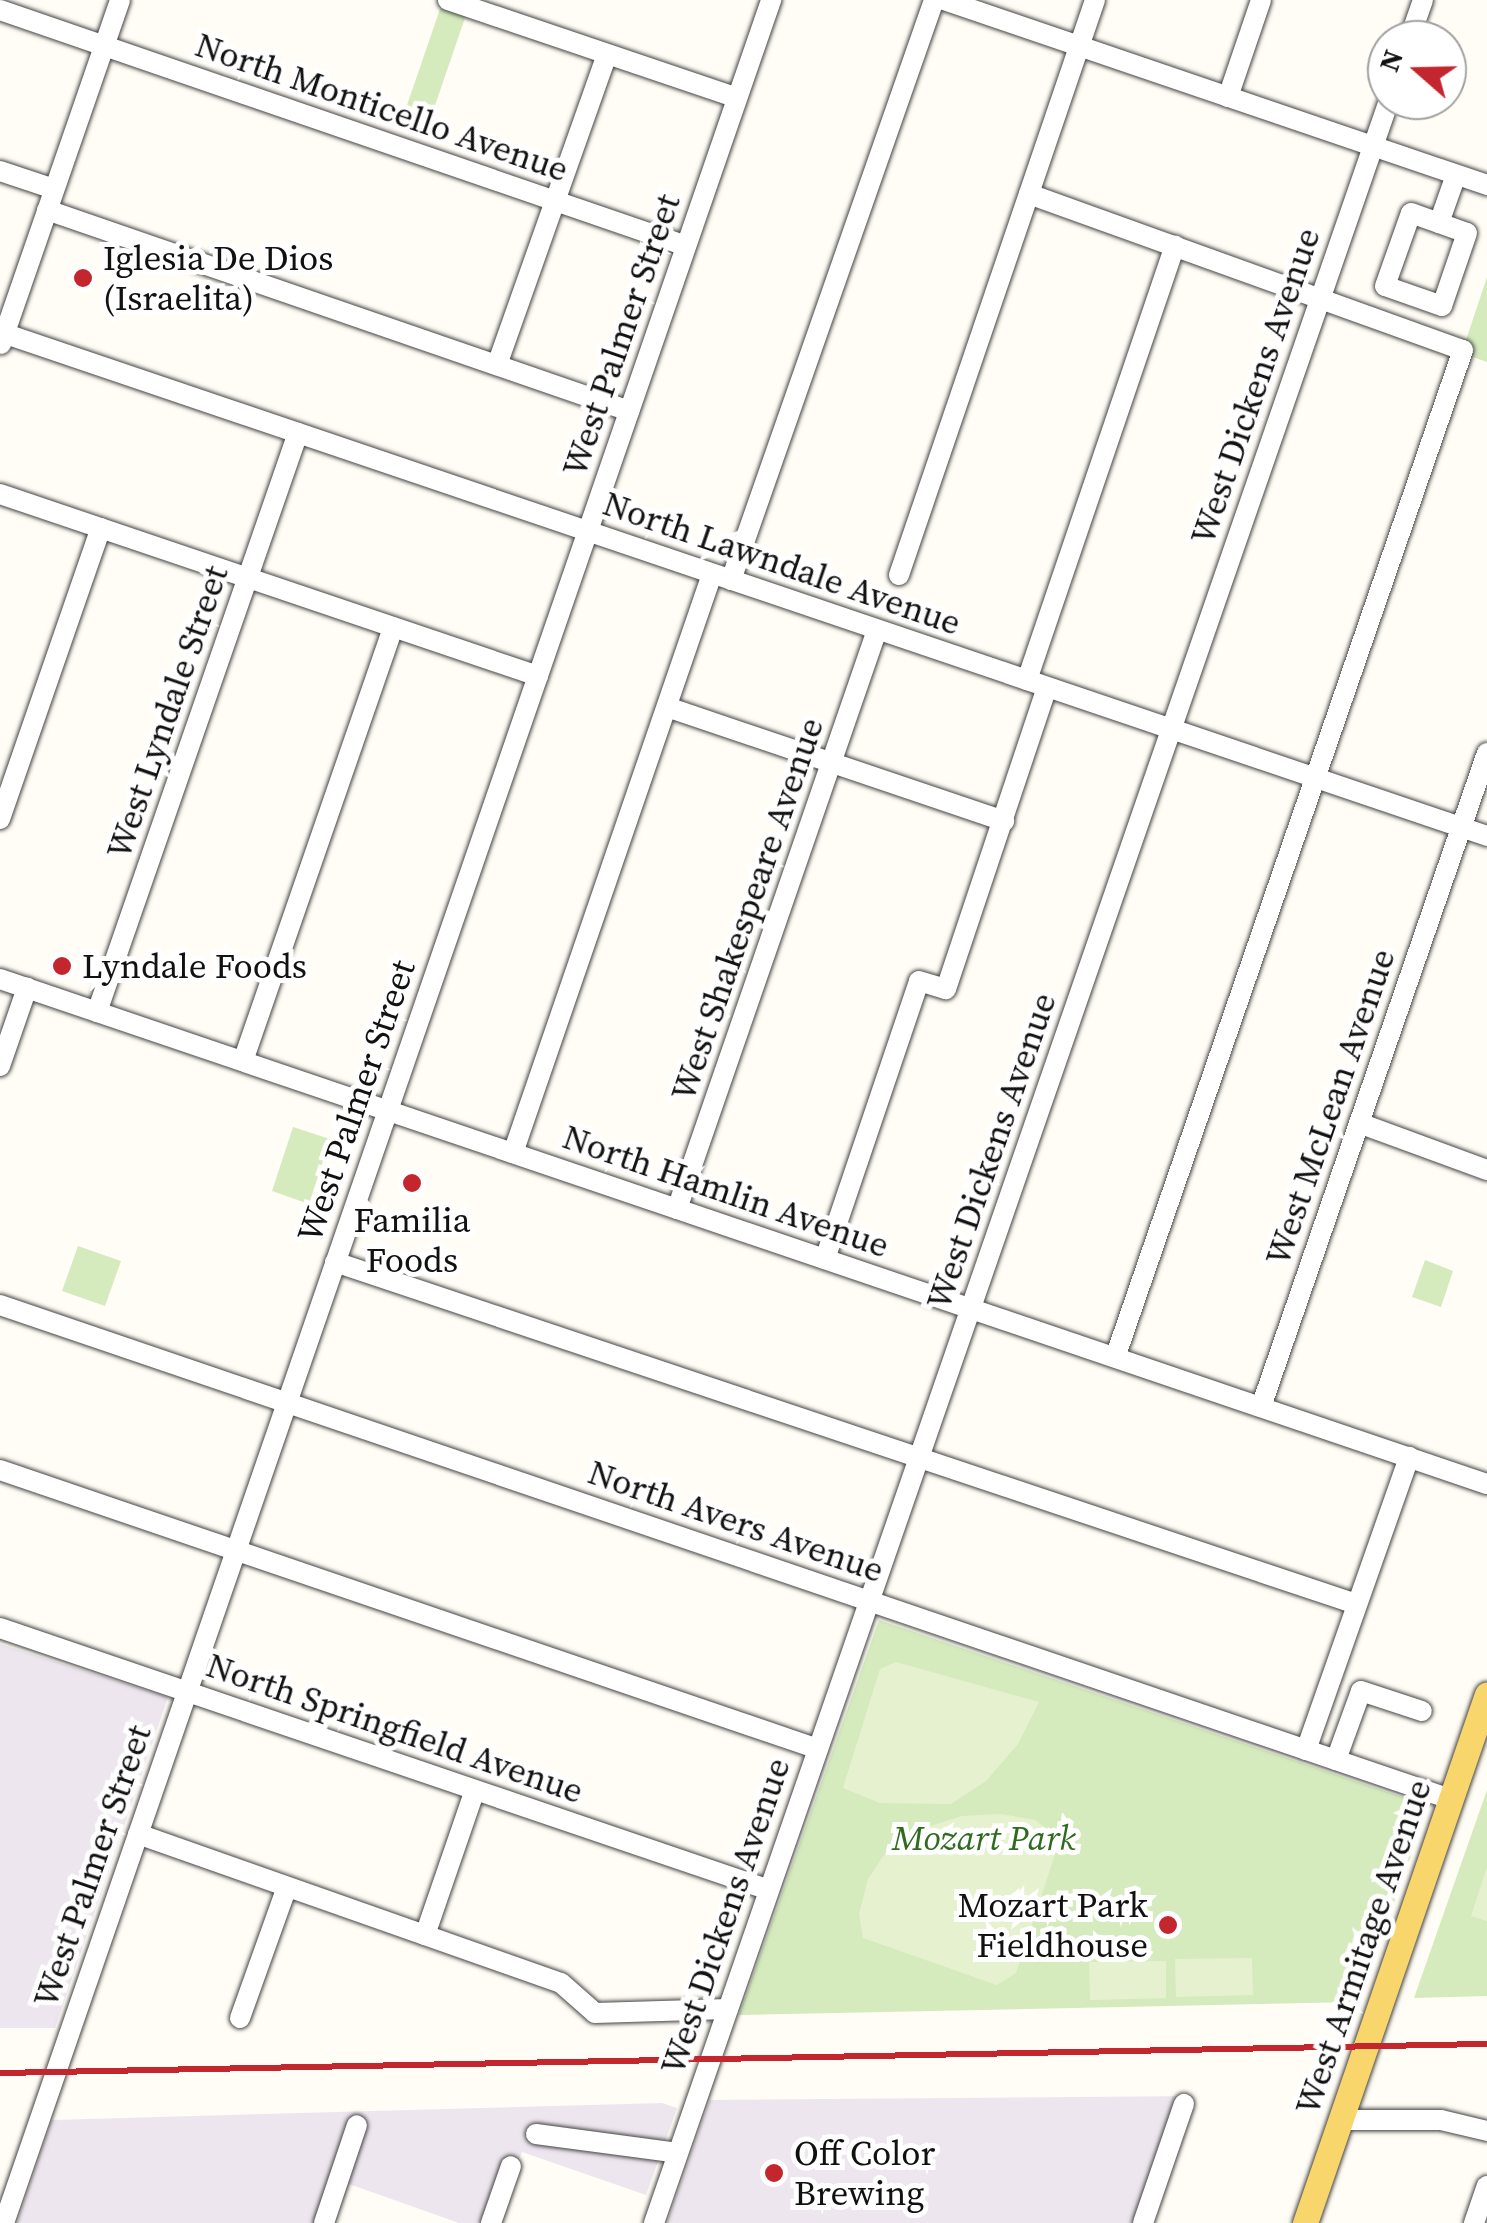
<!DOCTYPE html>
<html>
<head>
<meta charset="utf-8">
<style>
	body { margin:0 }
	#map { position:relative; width:1487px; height:2223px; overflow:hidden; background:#fffdf5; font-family:"Source Serif 4",serif }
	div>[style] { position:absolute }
	.industrial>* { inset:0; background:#eee6ef }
	.green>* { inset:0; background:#d5ebbd }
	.pitch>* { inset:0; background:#e6f2cf }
	.roads { filter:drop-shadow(0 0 2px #444) drop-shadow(0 0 2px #444) }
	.minor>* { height:20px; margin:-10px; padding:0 10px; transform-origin:10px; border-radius:10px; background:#fff }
	.major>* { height:25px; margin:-12.5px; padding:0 12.5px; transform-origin:12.5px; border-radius:12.5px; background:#f9d66b }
	.rail>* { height:6px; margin:-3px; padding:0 3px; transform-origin:3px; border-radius:3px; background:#c4262e }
	.dots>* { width:28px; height:28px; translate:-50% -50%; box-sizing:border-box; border:5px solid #fff; border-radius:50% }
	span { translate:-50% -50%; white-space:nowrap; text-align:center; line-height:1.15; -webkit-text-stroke:10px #fff; paint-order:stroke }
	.street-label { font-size:35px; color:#111 }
	.poi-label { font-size:35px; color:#111 }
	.left { translate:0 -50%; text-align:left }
	.right { translate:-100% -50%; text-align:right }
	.park-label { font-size:35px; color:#2f6b1f; font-style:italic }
	.north { position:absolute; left:1367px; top:20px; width:100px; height:100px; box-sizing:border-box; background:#fff; border:2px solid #a0a0a0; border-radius:50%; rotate:290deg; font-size:28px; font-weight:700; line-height:40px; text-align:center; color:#111 }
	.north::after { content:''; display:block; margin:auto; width:35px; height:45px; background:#c4262e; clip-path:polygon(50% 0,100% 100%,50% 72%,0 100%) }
</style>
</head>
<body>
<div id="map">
	<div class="industrial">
		<div style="clip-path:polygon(0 1644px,168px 1697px,55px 2028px,0 2028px)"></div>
		<div style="clip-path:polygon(1193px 2096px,1148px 2223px,667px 2223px,710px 2100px)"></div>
		<div style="clip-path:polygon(662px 2103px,677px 2108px,646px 2195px,522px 2152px,494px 2223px,459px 2223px,349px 2184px,335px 2223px,17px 2223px,52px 2120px)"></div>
	</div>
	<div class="green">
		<div style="clip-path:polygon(441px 6px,466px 15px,429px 123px,404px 114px)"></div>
		<div style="clip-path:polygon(1487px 277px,1487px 362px,1470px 356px,1472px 345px,1466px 340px)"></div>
		<div style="clip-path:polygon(293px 1127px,330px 1139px,309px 1204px,272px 1191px)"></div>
		<div style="clip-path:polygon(78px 1246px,121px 1261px,105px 1306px,62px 1291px)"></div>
		<div style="clip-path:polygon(1425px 1260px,1453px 1271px,1441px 1307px,1412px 1297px)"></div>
		<div style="clip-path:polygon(879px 1620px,1420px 1803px,1425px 1817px,1358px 2002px,739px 2015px)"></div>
		<div style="clip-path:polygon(1487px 1790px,1487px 1996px,1414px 1998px)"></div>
	</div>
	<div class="pitch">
		<div style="clip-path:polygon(896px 1662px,1039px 1702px,1018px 1744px,986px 1781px,951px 1804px,880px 1803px,843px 1788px,880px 1669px)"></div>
		<div style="clip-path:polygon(1001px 1814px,1035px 1820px,1060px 1839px,1016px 1973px,997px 1985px,863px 1938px,859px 1914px,868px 1879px,886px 1852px,924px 1828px,962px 1816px)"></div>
		<div style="clip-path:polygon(1487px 1867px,1487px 1921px,1471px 1916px)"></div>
		<div style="clip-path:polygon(1252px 1958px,1253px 1995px,1176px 1997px,1175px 1959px)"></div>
		<div style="clip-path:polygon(1166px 1961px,1166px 1998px,1090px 2000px,1089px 1962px)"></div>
	</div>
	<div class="roads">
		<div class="minor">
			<div style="left:448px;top:0;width:305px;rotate:18.7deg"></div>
			<div style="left:944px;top:0;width:574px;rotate:18.81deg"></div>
			<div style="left:0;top:10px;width:725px;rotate:18.98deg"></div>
			<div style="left:1409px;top:40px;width:42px;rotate:-70.7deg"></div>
			<div style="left:1228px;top:97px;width:102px;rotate:-71.2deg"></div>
			<div style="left:0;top:171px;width:57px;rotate:18.4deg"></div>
			<div style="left:1029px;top:194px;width:461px;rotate:19.8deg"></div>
			<div style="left:1463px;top:350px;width:1066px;rotate:109.05deg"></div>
			<div style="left:47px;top:210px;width:616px;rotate:19.05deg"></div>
			<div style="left:1411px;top:213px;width:59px;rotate:19.7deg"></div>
			<div style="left:1467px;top:233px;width:77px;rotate:108.9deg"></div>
			<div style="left:1442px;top:306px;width:60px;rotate:-160.7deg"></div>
			<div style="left:1385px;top:286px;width:77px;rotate:-70.4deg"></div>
			<div style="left:1439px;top:223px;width:51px;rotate:-70.5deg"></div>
			<div style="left:0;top:332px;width:1570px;rotate:18.72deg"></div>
			<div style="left:1px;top:344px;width:364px;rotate:-70.9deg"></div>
			<div style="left:497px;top:365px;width:329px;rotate:-70.5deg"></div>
			<div style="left:0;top:494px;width:568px;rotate:18.69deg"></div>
			<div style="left:899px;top:575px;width:607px;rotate:-71.18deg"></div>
			<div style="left:731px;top:580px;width:614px;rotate:-70.71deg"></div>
			<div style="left:1027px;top:680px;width:459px;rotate:-71.2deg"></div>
			<div style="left:667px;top:707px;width:356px;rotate:18.7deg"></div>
			<div style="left:0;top:819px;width:308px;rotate:-70.9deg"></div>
			<div style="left:0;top:979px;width:1570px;rotate:18.76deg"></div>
			<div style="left:97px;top:1012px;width:613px;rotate:-70.86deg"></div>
			<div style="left:243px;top:1061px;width:459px;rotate:-70.9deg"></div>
			<div style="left:0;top:1066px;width:83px;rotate:-70.9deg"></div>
			<div style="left:1359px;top:1123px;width:136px;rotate:20.2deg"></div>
			<div style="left:513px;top:1153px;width:612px;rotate:-71.03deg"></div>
			<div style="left:677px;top:1209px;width:613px;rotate:-70.94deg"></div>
			<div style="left:825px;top:1259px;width:293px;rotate:-71.3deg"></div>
			<div style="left:919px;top:981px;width:28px;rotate:17deg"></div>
			<div style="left:946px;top:989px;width:318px;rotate:-71.5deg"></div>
			<div style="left:335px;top:1262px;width:1077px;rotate:18.52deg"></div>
			<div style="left:0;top:1305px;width:1532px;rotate:18.81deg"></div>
			<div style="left:1261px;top:1407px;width:692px;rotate:-70.94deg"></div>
			<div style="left:0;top:1470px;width:864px;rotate:18.83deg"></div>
			<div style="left:0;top:1628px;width:812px;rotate:18.81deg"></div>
			<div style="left:1306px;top:1750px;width:311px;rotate:-70.6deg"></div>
			<div style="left:1336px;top:1760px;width:73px;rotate:-70.1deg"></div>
			<div style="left:1361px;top:1691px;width:64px;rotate:18.2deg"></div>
			<div style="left:138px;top:1834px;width:448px;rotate:19.4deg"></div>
			<div style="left:561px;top:1983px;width:45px;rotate:41.4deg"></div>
			<div style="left:595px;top:2013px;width:133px;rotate:-1.7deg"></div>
			<div style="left:425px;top:1935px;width:153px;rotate:-71deg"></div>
			<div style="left:240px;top:2018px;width:139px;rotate:-70.3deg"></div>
			<div style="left:1340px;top:2120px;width:101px"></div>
			<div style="left:1441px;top:2120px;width:47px;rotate:13.4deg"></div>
			<div style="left:536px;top:2134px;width:143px;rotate:7.6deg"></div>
			<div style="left:4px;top:2223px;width:2352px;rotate:-70.96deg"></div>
			<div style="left:324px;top:2223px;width:103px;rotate:-71.4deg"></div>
			<div style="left:491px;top:2223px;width:60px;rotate:-70.7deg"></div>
			<div style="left:654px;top:2223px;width:2247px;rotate:-70.9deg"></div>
			<div style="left:1143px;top:2223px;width:126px;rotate:-71deg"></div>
			<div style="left:1474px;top:2223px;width:39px;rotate:-71deg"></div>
		</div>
		<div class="major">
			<div style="left:1305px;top:2223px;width:559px;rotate:-71.01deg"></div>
		</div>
	</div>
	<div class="rail">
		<div style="left:0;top:2073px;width:1487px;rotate:-1.12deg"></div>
	</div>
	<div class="dots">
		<div style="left:83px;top:278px;background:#c4262e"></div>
		<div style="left:62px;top:966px;background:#c4262e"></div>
		<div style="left:412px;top:1183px;background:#c4262e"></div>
		<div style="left:1168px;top:1925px;background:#c4262e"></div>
		<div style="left:774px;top:2173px;background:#c4262e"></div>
	</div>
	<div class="street-label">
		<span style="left:382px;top:107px;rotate:19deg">North Monticello Avenue</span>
		<span style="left:621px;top:335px;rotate:-71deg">West Palmer Street</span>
		<span style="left:1255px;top:386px;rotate:-71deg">West Dickens Avenue</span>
		<span style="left:782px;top:563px;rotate:19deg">North Lawndale Avenue</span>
		<span style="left:167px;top:712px;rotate:-71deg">West Lyndale Street</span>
		<span style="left:747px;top:909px;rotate:-71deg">West Shakespeare Avenue</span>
		<span style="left:356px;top:1101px;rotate:-71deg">West Palmer Street</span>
		<span style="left:1330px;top:1107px;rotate:-71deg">West McLean Avenue</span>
		<span style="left:991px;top:1151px;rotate:-71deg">West Dickens Avenue</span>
		<span style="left:726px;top:1191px;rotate:19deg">North Hamlin Avenue</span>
		<span style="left:736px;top:1521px;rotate:19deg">North Avers Avenue</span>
		<span style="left:395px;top:1728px;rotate:19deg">North Springfield Avenue</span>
		<span style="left:92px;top:1866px;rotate:-71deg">West Palmer Street</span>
		<span style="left:725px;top:1916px;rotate:-71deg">West Dickens Avenue</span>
		<span style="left:1363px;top:1947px;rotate:-71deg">West Armitage Avenue</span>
	</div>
	<div class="poi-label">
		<span class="left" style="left:103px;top:278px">Iglesia De Dios<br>(Israelita)</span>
		<span class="left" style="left:82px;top:966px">Lyndale Foods</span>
		<span style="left:412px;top:1240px">Familia<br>Foods</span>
		<span class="right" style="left:1148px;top:1925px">Mozart Park<br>Fieldhouse</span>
		<span class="left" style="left:794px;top:2173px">Off Color<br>Brewing</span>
	</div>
	<div class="park-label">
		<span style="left:984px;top:1838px">Mozart Park</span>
	</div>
	<div class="north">N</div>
</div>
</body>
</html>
